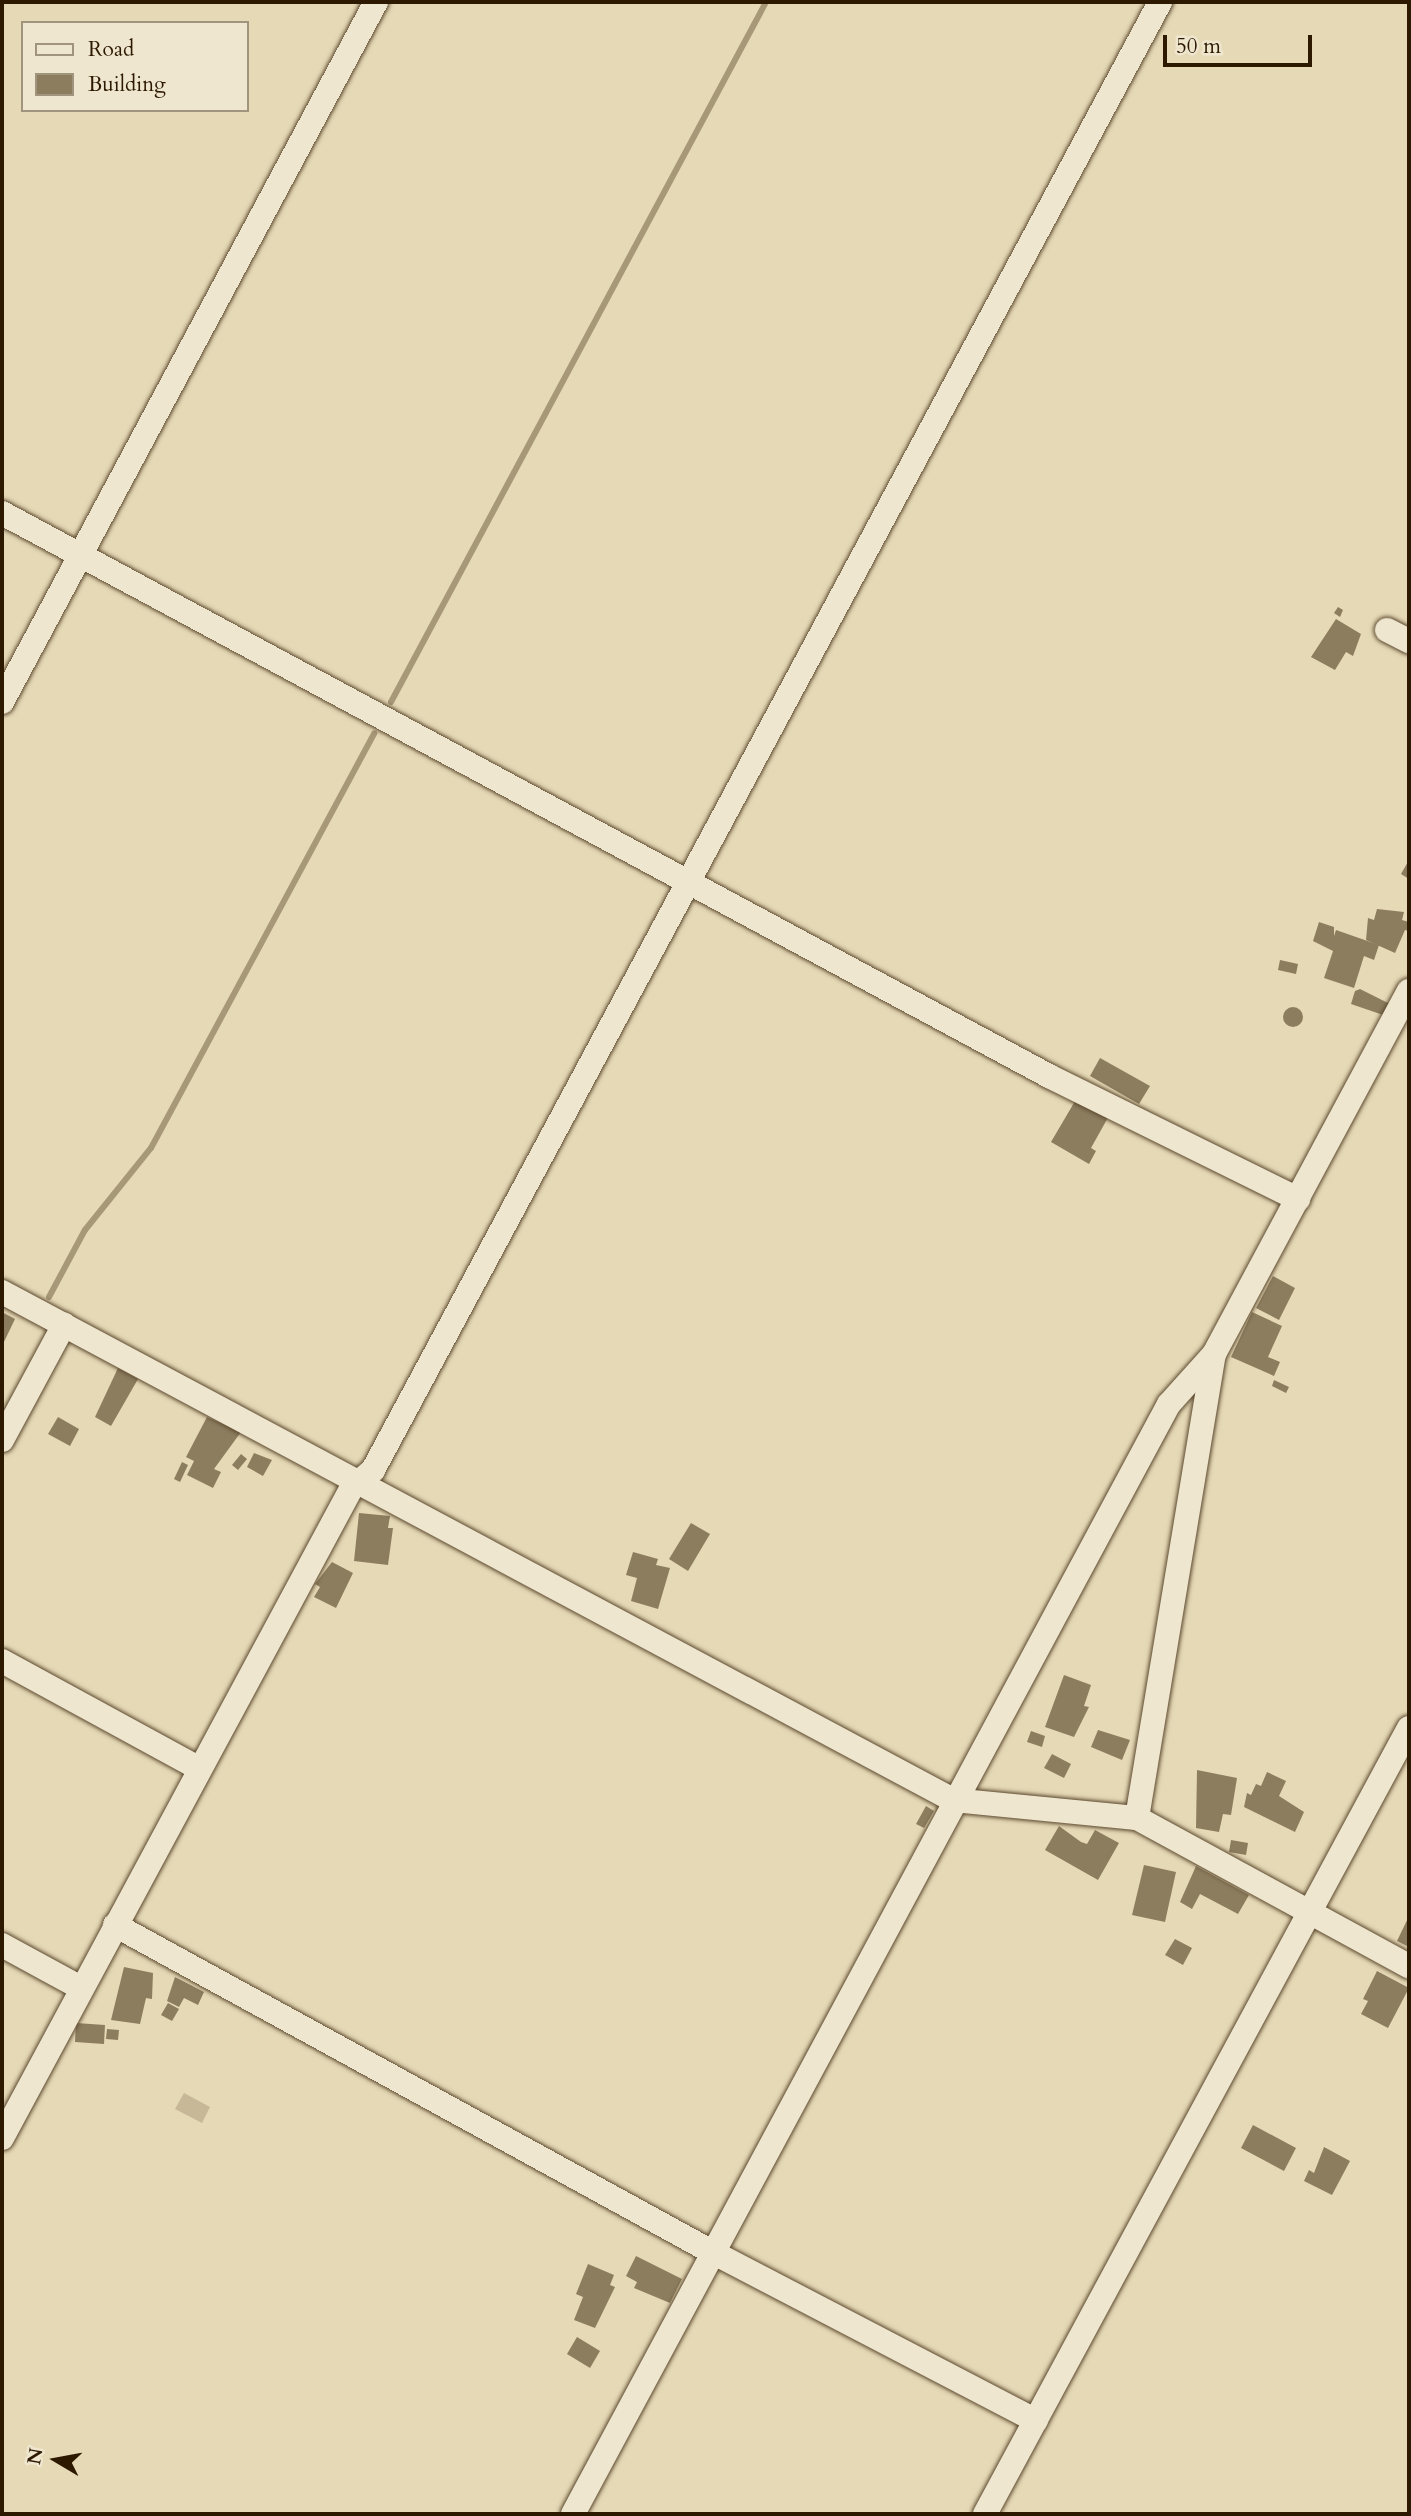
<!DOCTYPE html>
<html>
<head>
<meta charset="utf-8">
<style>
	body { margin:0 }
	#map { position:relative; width:1411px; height:2516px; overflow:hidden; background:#e6d9b6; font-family:Cardo,serif }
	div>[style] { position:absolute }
	.green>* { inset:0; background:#c7b897 }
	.stream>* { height:6px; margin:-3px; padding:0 3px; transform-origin:3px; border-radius:3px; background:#a79878 }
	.building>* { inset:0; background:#8d7d5f }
	.round { border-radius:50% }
	.roads { filter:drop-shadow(0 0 2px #5b492e) drop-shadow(0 0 2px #5b492e) }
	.minor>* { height:24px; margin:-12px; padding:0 12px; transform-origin:12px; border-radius:12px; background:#efe6d0 }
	span { translate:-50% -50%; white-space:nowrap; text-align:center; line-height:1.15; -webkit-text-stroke:6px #efe6d0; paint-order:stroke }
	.frame { position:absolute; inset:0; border:4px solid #2d1900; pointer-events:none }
	.legend { position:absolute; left:21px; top:21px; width:228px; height:91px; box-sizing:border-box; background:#efe6d0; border:2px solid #a1947d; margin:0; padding:9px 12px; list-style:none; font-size:21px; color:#2d1900 }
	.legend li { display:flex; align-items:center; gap:14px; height:35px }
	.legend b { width:35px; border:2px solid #a1947d }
	.north { position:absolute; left:21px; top:2425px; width:70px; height:70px; -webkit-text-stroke:5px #efe6d0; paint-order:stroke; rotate:280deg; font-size:19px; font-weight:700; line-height:28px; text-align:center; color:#2d1900 }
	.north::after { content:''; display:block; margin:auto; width:24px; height:32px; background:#2d1900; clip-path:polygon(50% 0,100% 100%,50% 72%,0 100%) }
	.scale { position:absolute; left:1163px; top:35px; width:149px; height:32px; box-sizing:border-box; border:4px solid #2d1900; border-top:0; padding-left:9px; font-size:21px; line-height:24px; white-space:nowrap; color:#2d1900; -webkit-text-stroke:5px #efe6d0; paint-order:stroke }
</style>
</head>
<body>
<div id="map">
	<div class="green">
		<div style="clip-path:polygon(184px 2093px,210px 2107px,202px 2123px,175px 2109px)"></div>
	</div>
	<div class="stream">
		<div style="left:391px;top:702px;width:794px;rotate:-61.82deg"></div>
		<div style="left:49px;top:1297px;width:76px;rotate:-61.8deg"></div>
		<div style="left:85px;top:1230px;width:105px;rotate:-51.2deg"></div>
		<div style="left:151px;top:1148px;width:471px;rotate:-61.7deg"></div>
	</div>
	<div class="building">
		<div style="clip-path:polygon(1338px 607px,1343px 610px,1340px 617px,1334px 613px)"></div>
		<div style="clip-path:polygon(1336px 619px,1361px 634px,1353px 656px,1346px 652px,1335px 670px,1311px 657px)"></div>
		<div style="clip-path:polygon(1409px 860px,1409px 879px,1401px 874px)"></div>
		<div style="clip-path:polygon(1377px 909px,1404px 912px,1402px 920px,1409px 922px,1409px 931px,1405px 930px,1395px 953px,1366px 940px,1368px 918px,1374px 920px)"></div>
		<div style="clip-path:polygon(1319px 922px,1334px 927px,1334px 936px,1336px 930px,1379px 945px,1374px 960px,1364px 956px,1354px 988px,1324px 978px,1333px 951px,1313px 941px)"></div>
		<div style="clip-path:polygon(1280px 960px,1298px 964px,1296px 974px,1278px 970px)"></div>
		<div style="clip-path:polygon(1360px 989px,1390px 1004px,1386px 1016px,1351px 1004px,1355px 991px)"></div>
		<div class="round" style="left:1283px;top:1007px;width:20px;height:20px"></div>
		<div style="clip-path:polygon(1100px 1058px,1150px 1086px,1139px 1104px,1090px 1076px)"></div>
		<div style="clip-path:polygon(1078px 1096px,1110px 1114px,1091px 1148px,1096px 1151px,1089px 1164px,1051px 1142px)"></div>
		<div style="clip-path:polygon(1273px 1276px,1295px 1288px,1279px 1320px,1256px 1308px)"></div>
		<div style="clip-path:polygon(2px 1312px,15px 1319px,2px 1346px)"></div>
		<div style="clip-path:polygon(1252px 1312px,1282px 1326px,1268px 1357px,1280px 1362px,1274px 1376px,1231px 1357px)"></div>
		<div style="clip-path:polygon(118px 1368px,138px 1379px,111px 1426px,95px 1417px)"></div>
		<div style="clip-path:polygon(1274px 1380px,1289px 1387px,1286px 1393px,1272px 1386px)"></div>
		<div style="clip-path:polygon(58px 1417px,79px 1429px,70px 1446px,48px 1434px)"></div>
		<div style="clip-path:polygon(207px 1417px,241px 1432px,214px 1469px,221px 1472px,213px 1488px,187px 1475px,194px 1461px,186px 1457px)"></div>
		<div style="clip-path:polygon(254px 1453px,272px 1460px,263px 1476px,247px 1467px)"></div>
		<div style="clip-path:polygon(241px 1454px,247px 1459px,238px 1470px,232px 1465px)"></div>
		<div style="clip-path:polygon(182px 1462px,188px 1465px,180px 1482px,174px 1479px)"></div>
		<div style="clip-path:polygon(359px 1513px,390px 1516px,388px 1528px,393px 1528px,388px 1565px,354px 1561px)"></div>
		<div style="clip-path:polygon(691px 1523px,710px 1534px,688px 1571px,669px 1559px)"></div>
		<div style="clip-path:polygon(633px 1552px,658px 1559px,656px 1565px,670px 1568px,658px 1609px,631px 1601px,637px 1578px,626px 1575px)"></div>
		<div style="clip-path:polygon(332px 1562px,353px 1573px,336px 1608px,314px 1597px,320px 1587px,315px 1584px)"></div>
		<div style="clip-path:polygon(1064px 1675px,1091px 1685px,1084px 1706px,1089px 1707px,1074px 1737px,1045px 1727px)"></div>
		<div style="clip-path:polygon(1098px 1730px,1130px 1740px,1122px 1760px,1091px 1747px)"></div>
		<div style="clip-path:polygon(1031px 1731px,1045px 1736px,1042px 1747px,1027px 1742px)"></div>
		<div style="clip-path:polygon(1052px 1754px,1071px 1764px,1064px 1778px,1044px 1768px)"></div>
		<div style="clip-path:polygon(1197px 1770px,1237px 1778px,1231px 1815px,1223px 1814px,1219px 1832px,1196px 1828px)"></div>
		<div style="clip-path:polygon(1267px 1772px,1286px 1781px,1279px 1796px,1304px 1812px,1295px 1832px,1244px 1807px,1247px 1793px,1251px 1795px,1256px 1784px,1261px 1786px)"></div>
		<div style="clip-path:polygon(926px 1806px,934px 1811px,924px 1828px,916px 1824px)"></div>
		<div style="clip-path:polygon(1059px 1826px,1081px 1842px,1087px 1844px,1095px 1830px,1119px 1843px,1098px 1880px,1045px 1850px)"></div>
		<div style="clip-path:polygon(1231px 1840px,1248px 1843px,1246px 1855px,1229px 1852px)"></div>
		<div style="clip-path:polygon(1144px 1865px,1176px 1872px,1165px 1922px,1132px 1915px)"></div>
		<div style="clip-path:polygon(1196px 1866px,1249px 1895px,1238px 1914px,1200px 1894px,1192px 1909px,1180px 1902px)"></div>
		<div style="clip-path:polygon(1409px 1916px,1409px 1947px,1397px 1941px)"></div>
		<div style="clip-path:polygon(1175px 1939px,1192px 1948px,1183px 1965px,1165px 1955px)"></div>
		<div style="clip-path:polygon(124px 1967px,153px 1973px,152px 1999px,146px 1998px,140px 2024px,111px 2020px)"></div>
		<div style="clip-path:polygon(1377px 1971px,1409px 1988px,1388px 2028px,1361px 2014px,1368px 2001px,1363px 1999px)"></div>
		<div style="clip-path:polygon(175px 1977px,204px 1992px,198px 2005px,184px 1998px,179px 2007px,167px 2001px)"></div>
		<div style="clip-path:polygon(168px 2003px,179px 2009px,172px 2021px,161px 2015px)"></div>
		<div style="clip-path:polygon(76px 2023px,105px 2025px,104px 2044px,75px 2042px)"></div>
		<div style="clip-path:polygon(107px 2029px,119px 2030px,118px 2040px,106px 2039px)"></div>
		<div style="clip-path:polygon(1253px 2125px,1296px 2148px,1284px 2171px,1241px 2148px)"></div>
		<div style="clip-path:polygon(1324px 2147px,1350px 2161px,1332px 2195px,1304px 2181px,1309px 2170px,1314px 2173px)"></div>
		<div style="clip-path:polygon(636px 2256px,682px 2279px,670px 2303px,634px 2288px,637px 2282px,626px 2276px)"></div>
		<div style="clip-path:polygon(588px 2264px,614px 2275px,610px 2285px,615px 2287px,595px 2328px,574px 2320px,583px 2297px,576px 2294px)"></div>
		<div style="clip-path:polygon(577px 2337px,600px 2351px,590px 2368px,567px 2354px)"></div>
	</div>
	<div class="roads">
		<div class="minor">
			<div style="left:2px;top:513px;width:1189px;rotate:28.27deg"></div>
			<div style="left:1049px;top:1076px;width:278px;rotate:26.3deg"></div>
			<div style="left:1387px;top:630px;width:25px;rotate:27deg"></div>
			<div style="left:2px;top:702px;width:794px;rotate:-61.89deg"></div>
			<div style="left:2px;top:1292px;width:1078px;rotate:28.11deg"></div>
			<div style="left:953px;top:1800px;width:185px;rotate:5.6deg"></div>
			<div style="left:1137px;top:1818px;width:310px;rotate:28.6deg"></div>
			<div style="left:2px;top:1440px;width:131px;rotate:-61.7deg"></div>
			<div style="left:2px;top:1661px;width:223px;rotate:28.6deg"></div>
			<div style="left:1137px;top:1818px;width:469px;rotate:-80.6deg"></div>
			<div style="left:115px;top:1925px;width:681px;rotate:28.71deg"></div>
			<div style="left:712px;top:2252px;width:365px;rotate:27.5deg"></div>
			<div style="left:2px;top:1945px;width:90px;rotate:28.6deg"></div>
			<div style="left:2px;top:2138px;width:737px;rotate:-61.73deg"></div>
			<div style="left:351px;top:1489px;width:29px;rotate:-41deg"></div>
			<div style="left:373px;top:1470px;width:1666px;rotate:-61.8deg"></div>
			<div style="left:573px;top:2514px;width:1260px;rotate:-61.77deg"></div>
			<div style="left:1169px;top:1404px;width:67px;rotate:-48deg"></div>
			<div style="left:1214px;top:1354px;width:412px;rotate:-61.8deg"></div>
			<div style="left:985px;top:2514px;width:893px;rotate:-61.66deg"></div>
		</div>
	</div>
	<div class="frame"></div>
	<ul class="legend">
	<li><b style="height:9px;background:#efe6d0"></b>Road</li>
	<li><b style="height:19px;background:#8d7d5f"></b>Building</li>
	</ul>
	<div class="north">N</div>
	<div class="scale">50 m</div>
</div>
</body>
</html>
